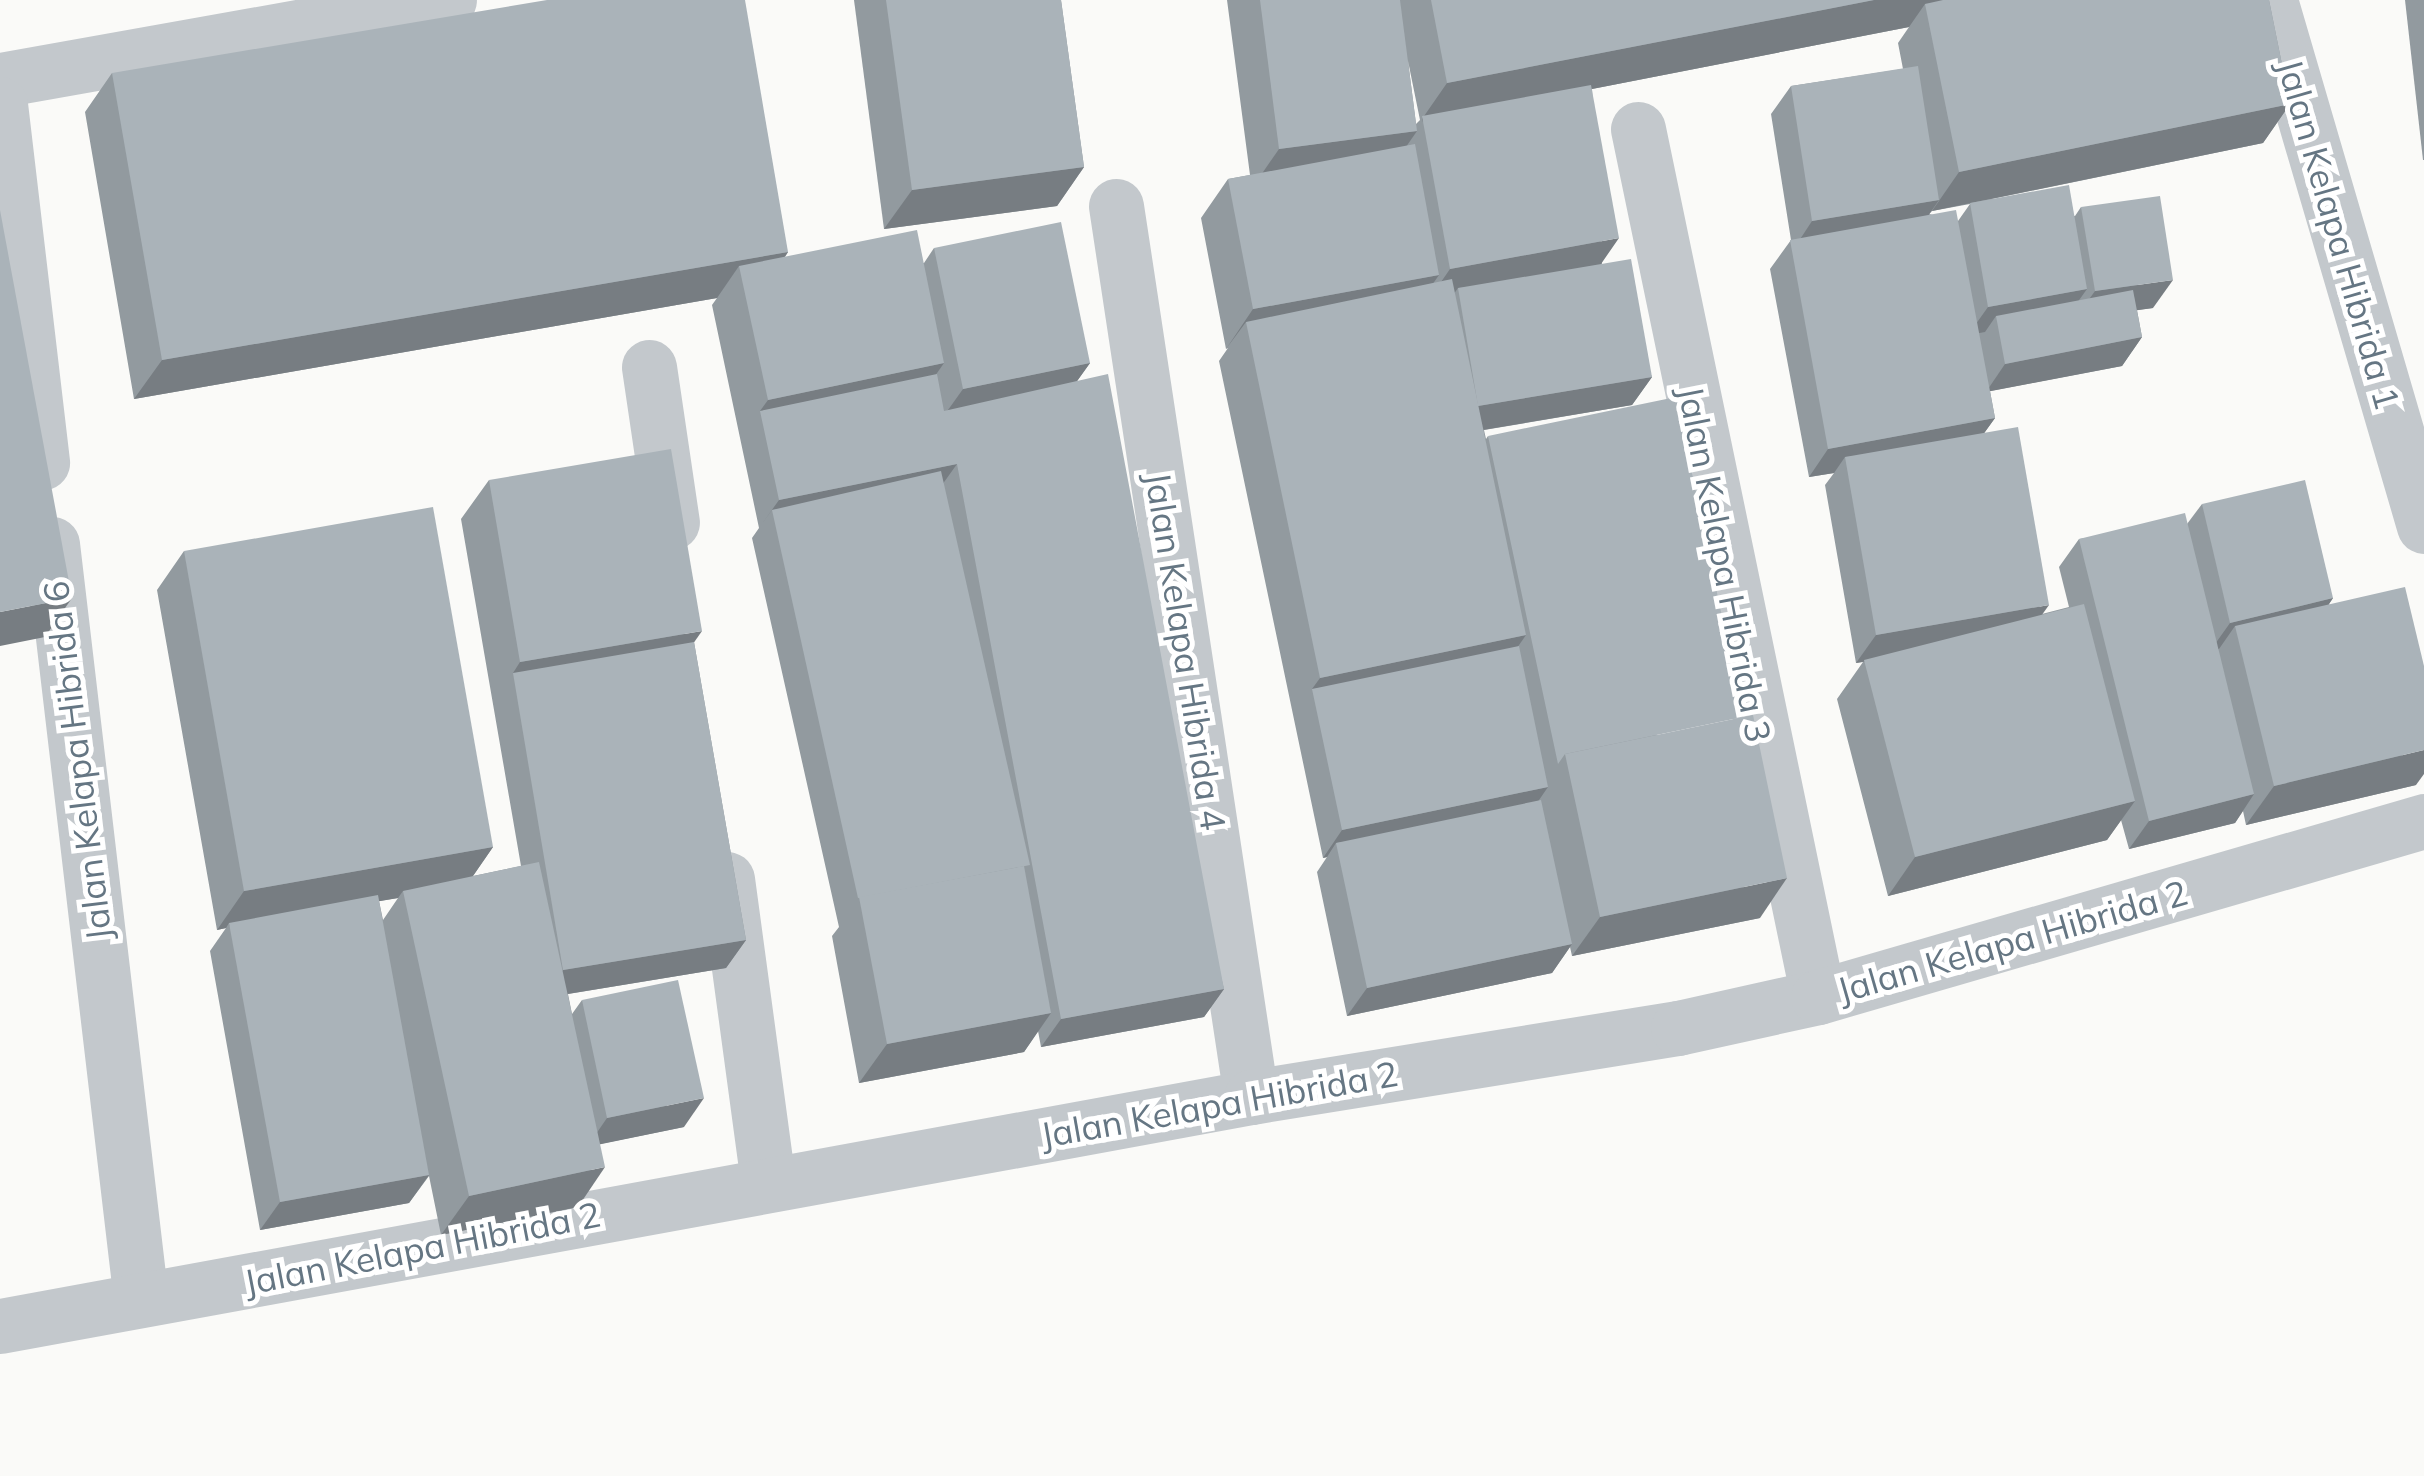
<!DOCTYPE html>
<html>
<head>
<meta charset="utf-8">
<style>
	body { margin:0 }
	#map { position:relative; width:2424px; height:1476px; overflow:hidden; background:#fafaf8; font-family:Mulish,sans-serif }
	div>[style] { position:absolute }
	.street>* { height:55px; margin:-27.5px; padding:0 27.5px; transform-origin:27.5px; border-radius:27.5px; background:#c3c8cc }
	.wall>* { inset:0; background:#929a9f }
	.shaded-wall>* { inset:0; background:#777d82 }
	.building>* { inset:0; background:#aab3b9 }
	span { translate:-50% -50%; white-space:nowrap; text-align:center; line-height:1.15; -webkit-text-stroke:10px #fff; paint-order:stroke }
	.street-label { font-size:35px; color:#657683 }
</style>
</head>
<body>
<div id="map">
	<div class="street">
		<div style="left:2270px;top:0;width:548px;rotate:73.68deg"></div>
		<div style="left:0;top:80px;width:456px;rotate:-10.1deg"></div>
		<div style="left:0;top:104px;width:361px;rotate:83.3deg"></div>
		<div style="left:1638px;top:129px;width:886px;rotate:78.28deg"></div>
		<div style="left:1116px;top:206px;width:901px;rotate:81.38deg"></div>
		<div style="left:649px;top:367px;width:157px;rotate:81.6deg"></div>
		<div style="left:52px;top:544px;width:761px;rotate:83.29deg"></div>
		<div style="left:727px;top:879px;width:307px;rotate:82.3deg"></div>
		<div style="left:0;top:1326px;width:1272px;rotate:-10.37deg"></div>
		<div style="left:1251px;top:1097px;width:433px;rotate:-9.2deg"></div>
		<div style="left:1678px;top:1028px;width:143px;rotate:-12.5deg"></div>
		<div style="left:1818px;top:997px;width:631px;rotate:-16.19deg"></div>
	</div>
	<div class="wall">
		<div style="clip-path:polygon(854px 0,1061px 0,1084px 167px,1057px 206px,884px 229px)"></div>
		<div style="clip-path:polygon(evenodd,1227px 0,2269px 0,2290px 104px,2263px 143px,1992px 199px,2075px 216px,2081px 207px,2153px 308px,2137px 310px,2142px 337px,2122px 366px,1990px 391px,1995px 418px,1984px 433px,2042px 614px,2069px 607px,2059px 567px,2079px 539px,2187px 524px,2202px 504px,2333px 598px,2329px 604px,2416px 785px,2246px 825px,2243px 811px,2235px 823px,2129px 849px,2121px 820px,2107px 840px,1888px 896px,1837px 699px,1863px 662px,1856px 663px,1825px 485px,1834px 473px,1809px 477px,1770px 269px,1791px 240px,1771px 114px,1791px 86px,1903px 69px,1898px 43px,1909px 27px,1592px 89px,1602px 264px,1652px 377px,1632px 405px,1484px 430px,1486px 439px,1488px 436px,1760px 918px,1572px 956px,1570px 947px,1552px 973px,1347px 1016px,1317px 872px,1327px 857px,1323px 858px,1219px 361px,1228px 348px,1226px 349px,1201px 218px,1228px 179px,1250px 175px,1227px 0,1408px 61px,1420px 120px,1416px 124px,1408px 61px,1227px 0,1970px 204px,1958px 221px,1929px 214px,1932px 211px,1970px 204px)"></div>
		<div style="clip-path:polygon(2405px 0,2424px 0,2424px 160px,2423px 160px)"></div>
		<div style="clip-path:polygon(112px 73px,788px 252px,785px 257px,924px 263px,934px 248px,1090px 363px,1077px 381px,1224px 989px,1204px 1017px,1041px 1047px,1038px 1031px,1024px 1052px,859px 1083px,832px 936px,839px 927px,752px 538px,759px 528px,712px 305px,717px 298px,134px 399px,85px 112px)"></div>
		<div style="clip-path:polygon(evenodd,489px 480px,694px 642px,746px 940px,726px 968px,568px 994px,572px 1014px,582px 1000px,684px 1127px,600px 1144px,578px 1207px,441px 1235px,429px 1176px,409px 1203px,260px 1230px,210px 951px,226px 928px,217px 930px,157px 590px,184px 551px,493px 847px,473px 876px,521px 866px,461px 519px,489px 480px,398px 898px,383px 920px,379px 901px,398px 898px)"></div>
	</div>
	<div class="shaded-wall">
		<div style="clip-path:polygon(1874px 0,1989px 0,1925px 4px,1909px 27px,1423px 122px,1422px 119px,1447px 83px)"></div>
		<div style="clip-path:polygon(2290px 104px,2263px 143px,1932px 211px,1959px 172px)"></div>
		<div style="clip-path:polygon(1417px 131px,1390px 170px,1252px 188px,1279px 149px)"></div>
		<div style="clip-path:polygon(1084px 167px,1057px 206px,884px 229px,912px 190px)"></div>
		<div style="clip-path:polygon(1939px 200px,1919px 229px,1793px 250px,1812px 221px)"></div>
		<div style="clip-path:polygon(1619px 238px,1592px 277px,1458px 288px,1447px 304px,1423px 308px,1450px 269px)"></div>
		<div style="clip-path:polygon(788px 252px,761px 291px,739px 266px,717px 298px,134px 399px,162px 360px)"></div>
		<div style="clip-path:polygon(1439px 275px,1412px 314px,1246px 322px,1226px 349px,1253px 309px)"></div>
		<div style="clip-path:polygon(2173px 280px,2153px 308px,2075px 319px,2095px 291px)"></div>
		<div style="clip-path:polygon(2087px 289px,2067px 317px,1996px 316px,1985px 332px,1968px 335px,1988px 307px)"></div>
		<div style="clip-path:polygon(2142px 337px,2122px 366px,1986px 392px,2005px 364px)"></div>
		<div style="clip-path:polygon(944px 363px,917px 402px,760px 411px,768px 400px)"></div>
		<div style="clip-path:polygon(1090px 363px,1070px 391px,943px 417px,963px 389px)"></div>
		<div style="clip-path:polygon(1652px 377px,1632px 405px,1459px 434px,1478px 406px)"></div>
		<div style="clip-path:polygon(1995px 418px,1975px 446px,1845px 457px,1834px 473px,1809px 477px,1828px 449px)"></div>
		<div style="clip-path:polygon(957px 464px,937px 492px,772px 510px,759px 528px,779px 500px)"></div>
		<div style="clip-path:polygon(72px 598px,45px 637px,0 646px,0 612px)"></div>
		<div style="clip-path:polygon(2333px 598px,2314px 626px,2235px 626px,2219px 649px,2210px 651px,2230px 623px)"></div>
		<div style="clip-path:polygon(2049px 605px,2029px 633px,1856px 663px,1876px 635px)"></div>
		<div style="clip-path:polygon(702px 631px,674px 671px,513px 673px,520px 662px)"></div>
		<div style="clip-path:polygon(1526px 635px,1499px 674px,1312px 689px,1320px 678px)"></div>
		<div style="clip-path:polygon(2424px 750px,2424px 774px,2416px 785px,2246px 825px,2274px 786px)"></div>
		<div style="clip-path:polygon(1548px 787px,1528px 816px,1336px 843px,1327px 857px,1323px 858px,1342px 830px)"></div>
		<div style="clip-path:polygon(2254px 794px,2235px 823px,2129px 849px,2149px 821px)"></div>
		<div style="clip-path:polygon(2135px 801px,2107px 840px,1888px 896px,1915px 857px)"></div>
		<div style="clip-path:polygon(493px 847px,466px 886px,403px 891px,398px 898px,230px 927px,229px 923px,226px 928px,217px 930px,244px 891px)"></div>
		<div style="clip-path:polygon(1787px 878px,1760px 918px,1572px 956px,1600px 917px)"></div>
		<div style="clip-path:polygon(746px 940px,726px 968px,543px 998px,563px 970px)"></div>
		<div style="clip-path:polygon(1572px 944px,1552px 973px,1347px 1016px,1367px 988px)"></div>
		<div style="clip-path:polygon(1224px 989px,1204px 1017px,1041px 1047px,1061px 1019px)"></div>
		<div style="clip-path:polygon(1051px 1013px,1024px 1052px,859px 1083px,887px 1044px)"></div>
		<div style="clip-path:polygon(704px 1098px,684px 1127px,587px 1147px,607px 1118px)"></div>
		<div style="clip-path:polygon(605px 1167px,578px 1207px,441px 1235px,469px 1196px)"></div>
		<div style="clip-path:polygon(429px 1175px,409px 1203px,260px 1230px,280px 1202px)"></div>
	</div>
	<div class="building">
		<div style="clip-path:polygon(547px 0,745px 0,788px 252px,162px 360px,112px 73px)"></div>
		<div style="clip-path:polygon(886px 0,1061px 0,1084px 167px,912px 190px)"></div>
		<div style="clip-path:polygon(1260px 0,1400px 0,1417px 131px,1279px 149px)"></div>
		<div style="clip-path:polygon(1431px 0,1874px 0,1447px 83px)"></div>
		<div style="clip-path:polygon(1943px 0,2269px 0,2290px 104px,1959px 172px,1925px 4px)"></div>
		<div style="clip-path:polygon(1918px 66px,1939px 200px,1812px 221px,1791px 86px)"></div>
		<div style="clip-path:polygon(1591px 85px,1619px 238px,1450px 269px,1422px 116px)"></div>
		<div style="clip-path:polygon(1415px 144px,1439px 275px,1253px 309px,1228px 179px)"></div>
		<div style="clip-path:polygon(2069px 185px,2087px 289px,1988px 307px,1970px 203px)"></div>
		<div style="clip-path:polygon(2160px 196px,2173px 280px,2095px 291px,2081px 207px)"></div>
		<div style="clip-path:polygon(0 210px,72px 598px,0 612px)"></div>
		<div style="clip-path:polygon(1956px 210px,1995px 418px,1828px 449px,1790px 240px)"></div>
		<div style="clip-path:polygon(1061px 222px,1090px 363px,963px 389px,934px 248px)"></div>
		<div style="clip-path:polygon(917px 230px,944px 363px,768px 400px,739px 266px)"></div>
		<div style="clip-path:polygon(1631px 259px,1652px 377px,1478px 406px,1458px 288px)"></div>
		<div style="clip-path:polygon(1452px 279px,1526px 635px,1320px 678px,1246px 322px)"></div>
		<div style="clip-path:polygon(2133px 290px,2142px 337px,2005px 364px,1996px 316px)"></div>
		<div style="clip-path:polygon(937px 374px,944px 411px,1108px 374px,1224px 989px,1061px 1019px,957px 464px,779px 500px,760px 411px)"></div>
		<div style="clip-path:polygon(1676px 397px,1743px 717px,1565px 754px,1558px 764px,1488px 436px)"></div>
		<div style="clip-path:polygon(2018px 427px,2049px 605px,1876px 635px,1845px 457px)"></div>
		<div style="clip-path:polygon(671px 449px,702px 631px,520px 662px,489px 480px)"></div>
		<div style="clip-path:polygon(941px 471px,1030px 865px,858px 898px,772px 510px)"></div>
		<div style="clip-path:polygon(2305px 480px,2333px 598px,2230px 623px,2202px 504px)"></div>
		<div style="clip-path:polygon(433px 507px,493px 847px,244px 891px,184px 551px)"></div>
		<div style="clip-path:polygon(2185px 513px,2254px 794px,2149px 821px,2079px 539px)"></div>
		<div style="clip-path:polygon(2405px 587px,2424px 666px,2424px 750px,2274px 786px,2235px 626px)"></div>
		<div style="clip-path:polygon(2084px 604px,2135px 801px,1915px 857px,1864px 660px)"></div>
		<div style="clip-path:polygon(694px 642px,746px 940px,563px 970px,513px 673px)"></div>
		<div style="clip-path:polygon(1519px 646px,1548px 787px,1342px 830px,1312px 689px)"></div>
		<div style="clip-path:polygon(1753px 715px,1787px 878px,1600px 917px,1565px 754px)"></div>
		<div style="clip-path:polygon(1541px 800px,1572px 944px,1367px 988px,1336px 843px)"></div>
		<div style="clip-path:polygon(539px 862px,605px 1167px,469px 1196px,403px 891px)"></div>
		<div style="clip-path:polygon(1024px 866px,1051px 1013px,887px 1044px,859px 897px)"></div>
		<div style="clip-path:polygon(378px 895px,429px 1175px,280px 1202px,229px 923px)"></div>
		<div style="clip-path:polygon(678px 980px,704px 1098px,607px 1118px,582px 1000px)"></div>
	</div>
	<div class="street-label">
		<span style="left:2339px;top:234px;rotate:74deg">Jalan Kelapa Hibrida 1</span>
		<span style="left:1725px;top:564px;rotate:79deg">Jalan Kelapa Hibrida 3</span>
		<span style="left:1186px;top:651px;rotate:81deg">Jalan Kelapa Hibrida 4</span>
		<span style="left:77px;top:761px;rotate:-97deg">Jalan Kelapa Hibrida 6</span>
		<span style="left:2012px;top:941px;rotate:-16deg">Jalan Kelapa Hibrida 2</span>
		<span style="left:1219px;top:1104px;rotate:-10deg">Jalan Kelapa Hibrida 2</span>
		<span style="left:422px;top:1248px;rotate:-11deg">Jalan Kelapa Hibrida 2</span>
	</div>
</div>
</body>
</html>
